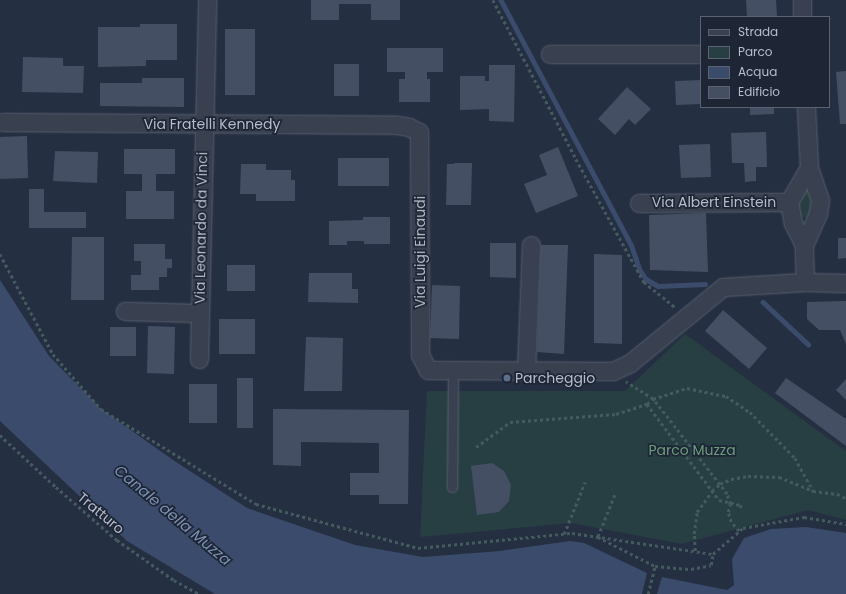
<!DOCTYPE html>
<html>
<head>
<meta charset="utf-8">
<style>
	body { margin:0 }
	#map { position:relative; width:846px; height:594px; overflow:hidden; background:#252f42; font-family:Poppins,sans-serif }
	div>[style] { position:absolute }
	.green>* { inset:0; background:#273e43 }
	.water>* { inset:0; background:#3a4b6b }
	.stream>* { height:4.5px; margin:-2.25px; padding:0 2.25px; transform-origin:2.25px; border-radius:2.25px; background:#3a4b6b }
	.building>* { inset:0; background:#444f64 }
	.path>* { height:2.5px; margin-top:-1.25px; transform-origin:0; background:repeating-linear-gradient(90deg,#455a5f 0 3px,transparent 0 6px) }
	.roads { filter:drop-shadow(0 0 1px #575f6e) drop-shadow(0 0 1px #575f6e) }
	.lane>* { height:9px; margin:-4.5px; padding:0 4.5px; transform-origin:4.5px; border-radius:4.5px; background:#394151 }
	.street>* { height:17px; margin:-8.5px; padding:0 8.5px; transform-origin:8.5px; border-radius:8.5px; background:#394151 }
	.dots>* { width:11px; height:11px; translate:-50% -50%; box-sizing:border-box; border:2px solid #1e2636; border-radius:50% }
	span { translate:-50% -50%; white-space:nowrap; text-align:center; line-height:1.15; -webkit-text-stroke:3.5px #1e2636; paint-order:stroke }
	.street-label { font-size:14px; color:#b6bdcb }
	.poi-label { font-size:14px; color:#b6bdcb }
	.left { translate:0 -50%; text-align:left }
	.park-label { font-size:14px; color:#6c9d7b }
	.water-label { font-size:15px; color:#7c90b4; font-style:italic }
	.legend { position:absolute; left:700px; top:16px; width:130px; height:92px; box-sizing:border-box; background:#1e2636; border:1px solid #5b6272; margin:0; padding:5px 7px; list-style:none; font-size:12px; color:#b6bdcb }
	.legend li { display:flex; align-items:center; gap:8px; height:20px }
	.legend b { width:20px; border:1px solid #5b6272 }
</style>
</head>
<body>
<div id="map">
	<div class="green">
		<div style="clip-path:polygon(806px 185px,815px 201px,810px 218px,800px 217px,794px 208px)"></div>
		<div style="clip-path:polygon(685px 334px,846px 451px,846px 520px,808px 510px,682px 544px,571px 523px,420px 537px,427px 391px,625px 391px)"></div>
	</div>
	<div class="water">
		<div style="clip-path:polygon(0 280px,49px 356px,101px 409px,173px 460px,247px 508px,355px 545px,423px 557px,500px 551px,570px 541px,584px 543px,647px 573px,642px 594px,215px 594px,127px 541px,0 421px)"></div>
		<div style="clip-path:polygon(806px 527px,846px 533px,846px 594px,657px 594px,662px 577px,727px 590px,734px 585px,732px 559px,744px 538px,771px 529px)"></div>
	</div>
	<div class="stream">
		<div style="left:501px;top:0;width:276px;rotate:62deg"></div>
		<div style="left:631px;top:244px;width:28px;rotate:71deg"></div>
		<div style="left:640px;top:270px;width:11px;rotate:56deg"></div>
		<div style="left:646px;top:279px;width:14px;rotate:30deg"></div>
		<div style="left:658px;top:286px;width:47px;rotate:-2.4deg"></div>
		<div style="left:763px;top:302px;width:62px;rotate:43deg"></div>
	</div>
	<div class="building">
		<div style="clip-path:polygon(311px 0,400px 0,400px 20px,371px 20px,371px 4px,339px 4px,339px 20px,311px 20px)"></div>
		<div style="clip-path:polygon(746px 0,776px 0,777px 17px,747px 17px)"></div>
		<div style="clip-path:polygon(140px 24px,177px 24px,177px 60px,146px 60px,146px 66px,98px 67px,98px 27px,140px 27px)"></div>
		<div style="clip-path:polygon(225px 29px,255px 29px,255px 95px,225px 95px)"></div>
		<div style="clip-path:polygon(387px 48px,443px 48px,443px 72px,427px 72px,427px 79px,430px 79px,430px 102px,399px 102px,399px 79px,405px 79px,405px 72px,387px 72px)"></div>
		<div style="clip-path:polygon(23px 57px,63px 58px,63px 66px,84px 66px,83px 93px,22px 92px)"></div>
		<div style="clip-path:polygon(334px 64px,359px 64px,359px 96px,334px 96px)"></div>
		<div style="clip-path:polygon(489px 65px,515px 65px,514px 122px,489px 121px,489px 109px,460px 110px,460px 76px,485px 76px,485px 81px,489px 81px)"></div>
		<div style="clip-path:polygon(846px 71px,846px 124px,840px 124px,836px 72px)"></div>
		<div style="clip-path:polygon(142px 78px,184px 78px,184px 107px,100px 106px,100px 83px,142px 83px)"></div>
		<div style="clip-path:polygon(701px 80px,701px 104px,676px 105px,675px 81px)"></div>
		<div style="clip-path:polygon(627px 87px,651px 109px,635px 125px,629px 119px,615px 135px,598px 119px)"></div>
		<div style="clip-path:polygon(750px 107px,774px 107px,774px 114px,750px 115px)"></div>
		<div style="clip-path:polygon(766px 132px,767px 167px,756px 167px,756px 181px,745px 182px,744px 163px,732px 163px,731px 133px)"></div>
		<div style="clip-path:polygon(27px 136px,28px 178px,0 179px,0 137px)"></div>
		<div style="clip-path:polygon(710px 144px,711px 177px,681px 178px,679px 145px)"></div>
		<div style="clip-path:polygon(558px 147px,578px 196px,536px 213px,524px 184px,547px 175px,539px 155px)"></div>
		<div style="clip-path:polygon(124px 149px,175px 149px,175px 174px,156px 174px,156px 191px,174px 191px,174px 219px,126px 219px,126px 191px,142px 191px,142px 174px,124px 174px)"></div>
		<div style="clip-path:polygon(55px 151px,98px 152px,97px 183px,53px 181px)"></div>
		<div style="clip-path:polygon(338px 158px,389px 158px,389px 186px,338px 186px)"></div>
		<div style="clip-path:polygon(454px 163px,472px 163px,471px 205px,446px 205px,447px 164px,454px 164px)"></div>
		<div style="clip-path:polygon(241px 164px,266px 164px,266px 170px,291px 170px,291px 180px,295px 180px,295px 201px,256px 201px,256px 194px,240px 194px)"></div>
		<div style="clip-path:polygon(29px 189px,44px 189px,44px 212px,86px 212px,86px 228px,29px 228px)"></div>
		<div style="clip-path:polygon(706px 213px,708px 272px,650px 270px,649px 215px)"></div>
		<div style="clip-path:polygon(363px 217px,390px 217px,390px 244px,364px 244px,364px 241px,347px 241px,347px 245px,329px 245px,329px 221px,363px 220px)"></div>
		<div style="clip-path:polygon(72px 237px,104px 237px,104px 300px,71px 300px)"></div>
		<div style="clip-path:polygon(838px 238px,846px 238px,846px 258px,838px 259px)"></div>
		<div style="clip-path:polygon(490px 243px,516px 243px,516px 278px,490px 277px)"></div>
		<div style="clip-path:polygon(134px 244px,165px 244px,165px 259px,172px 259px,172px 268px,167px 268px,167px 277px,159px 277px,159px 290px,131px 290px,131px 275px,141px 275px,141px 261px,134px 261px)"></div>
		<div style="clip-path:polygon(541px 245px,568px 245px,564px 354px,537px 352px)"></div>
		<div style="clip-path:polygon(594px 254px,622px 255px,622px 344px,594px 343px)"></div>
		<div style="clip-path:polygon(227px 265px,255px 265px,255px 291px,227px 291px)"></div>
		<div style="clip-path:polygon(309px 273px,352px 273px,352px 289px,358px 289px,358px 303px,308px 302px)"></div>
		<div style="clip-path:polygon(432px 285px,460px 286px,459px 339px,430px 338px)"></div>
		<div style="clip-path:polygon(846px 301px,846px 344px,840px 330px,819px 330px,807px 319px,807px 302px)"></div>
		<div style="clip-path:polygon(723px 310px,767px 348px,749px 369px,705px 331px)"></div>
		<div style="clip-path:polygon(219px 319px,255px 319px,255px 354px,219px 354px)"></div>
		<div style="clip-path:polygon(148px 326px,175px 327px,174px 374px,147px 373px)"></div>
		<div style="clip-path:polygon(110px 327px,136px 327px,136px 356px,110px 356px)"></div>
		<div style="clip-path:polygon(306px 337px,343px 338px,342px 391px,304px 391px)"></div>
		<div style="clip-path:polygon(237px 378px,253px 378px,253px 428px,237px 428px)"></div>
		<div style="clip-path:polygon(786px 378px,846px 419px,846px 446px,775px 393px)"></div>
		<div style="clip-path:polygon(846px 379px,846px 400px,836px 390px)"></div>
		<div style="clip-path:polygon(189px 384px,217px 384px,217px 423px,189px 423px)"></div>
		<div style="clip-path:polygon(273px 409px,409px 410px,408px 504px,379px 504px,379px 495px,350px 495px,350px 473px,379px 473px,379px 443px,301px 442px,301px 466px,273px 465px)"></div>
		<div style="clip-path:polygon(492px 463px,504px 471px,511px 485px,509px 501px,499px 512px,477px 515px,471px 466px)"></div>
	</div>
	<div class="path">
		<div style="left:493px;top:0;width:179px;rotate:62.4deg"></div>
		<div style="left:576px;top:159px;width:141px;rotate:61.1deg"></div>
		<div style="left:644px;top:282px;width:40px;rotate:39deg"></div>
		<div style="left:0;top:254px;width:113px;rotate:62.1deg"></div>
		<div style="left:53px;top:354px;width:73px;rotate:48.9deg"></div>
		<div style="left:101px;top:409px;width:182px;rotate:31.5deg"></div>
		<div style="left:256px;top:504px;width:168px;rotate:15.2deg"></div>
		<div style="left:418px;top:548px;width:155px;rotate:-5.6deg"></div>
		<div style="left:572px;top:533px;width:143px;rotate:8.5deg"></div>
		<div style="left:713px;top:554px;width:40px;rotate:-41deg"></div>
		<div style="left:743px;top:528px;width:62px;rotate:-10.2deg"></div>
		<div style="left:804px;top:517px;width:43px;rotate:9.5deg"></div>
		<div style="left:647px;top:404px;width:120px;rotate:53.1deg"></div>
		<div style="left:719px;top:500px;width:22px;rotate:13deg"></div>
		<div style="left:740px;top:505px;width:6px;rotate:51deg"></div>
		<div style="left:0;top:435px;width:76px;rotate:42.9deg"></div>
		<div style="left:56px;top:487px;width:81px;rotate:41deg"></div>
		<div style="left:117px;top:540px;width:70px;rotate:35.1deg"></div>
		<div style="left:174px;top:580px;width:29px;rotate:29deg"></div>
		<div style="left:476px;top:447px;width:42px;rotate:-36.3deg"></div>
		<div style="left:510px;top:422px;width:106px;rotate:-4.3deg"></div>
		<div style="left:616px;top:414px;width:33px;rotate:-18deg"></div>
		<div style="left:647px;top:404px;width:8px;rotate:-40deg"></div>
		<div style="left:653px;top:399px;width:32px;rotate:-148deg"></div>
		<div style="left:615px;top:495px;width:45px;rotate:112deg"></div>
		<div style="left:598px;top:537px;width:64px;rotate:27deg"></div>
		<div style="left:655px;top:566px;width:36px;rotate:5deg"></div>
		<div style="left:691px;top:569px;width:20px;rotate:-11deg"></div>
		<div style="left:711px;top:565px;width:11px;rotate:-80deg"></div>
		<div style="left:739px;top:531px;width:12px;rotate:-132deg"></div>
		<div style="left:731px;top:522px;width:10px;rotate:-107deg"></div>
		<div style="left:728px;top:512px;width:8px;rotate:-76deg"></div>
		<div style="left:730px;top:504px;width:10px;rotate:-107deg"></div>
		<div style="left:727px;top:494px;width:120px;rotate:-127.9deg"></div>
		<div style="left:653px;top:399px;width:36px;rotate:-18deg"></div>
		<div style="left:687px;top:388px;width:40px;rotate:12deg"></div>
		<div style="left:726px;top:396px;width:29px;rotate:34deg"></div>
		<div style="left:750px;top:412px;width:64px;rotate:45.6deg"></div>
		<div style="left:795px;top:458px;width:38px;rotate:61deg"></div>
		<div style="left:813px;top:491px;width:24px;rotate:7deg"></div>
		<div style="left:837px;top:494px;width:10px;rotate:24deg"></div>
		<div style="left:564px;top:534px;width:56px;rotate:-68deg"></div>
		<div style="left:695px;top:551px;width:17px;rotate:-93deg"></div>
		<div style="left:694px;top:534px;width:22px;rotate:-82deg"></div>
		<div style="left:697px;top:512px;width:26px;rotate:-54deg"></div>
		<div style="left:712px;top:491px;width:11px;rotate:-41deg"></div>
		<div style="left:720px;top:484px;width:12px;rotate:-24deg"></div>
		<div style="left:731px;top:479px;width:17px;rotate:-10deg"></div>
		<div style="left:748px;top:476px;width:31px;rotate:2deg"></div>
		<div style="left:779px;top:477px;width:37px;rotate:22deg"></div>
		<div style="left:648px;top:594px;width:29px;rotate:-76deg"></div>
	</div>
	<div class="roads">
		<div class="lane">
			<div style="left:452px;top:487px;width:117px;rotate:-89.5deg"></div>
		</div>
		<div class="street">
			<div style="left:802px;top:0;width:17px;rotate:90deg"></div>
			<div style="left:550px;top:54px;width:151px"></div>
			<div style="left:3px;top:122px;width:394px;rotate:0.4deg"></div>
			<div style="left:397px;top:125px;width:12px;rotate:9deg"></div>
			<div style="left:409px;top:127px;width:11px;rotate:27deg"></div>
			<div style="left:419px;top:132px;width:223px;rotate:89.7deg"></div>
			<div style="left:420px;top:355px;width:17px;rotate:62deg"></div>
			<div style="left:428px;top:370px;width:185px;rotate:0.3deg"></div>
			<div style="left:613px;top:371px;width:19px;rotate:-25deg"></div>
			<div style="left:630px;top:363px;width:120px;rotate:-39.3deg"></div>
			<div style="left:723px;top:287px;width:82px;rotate:-3.5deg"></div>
			<div style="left:805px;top:282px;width:41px;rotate:1.4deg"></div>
			<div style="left:639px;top:203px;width:150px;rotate:-0.4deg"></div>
			<div style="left:804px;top:245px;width:35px;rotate:-66deg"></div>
			<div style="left:818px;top:213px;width:13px;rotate:-81deg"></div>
			<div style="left:820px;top:200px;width:34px;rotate:-109deg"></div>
			<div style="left:809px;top:168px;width:61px;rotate:-92.8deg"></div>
			<div style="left:805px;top:282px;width:37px;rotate:-92deg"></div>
			<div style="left:804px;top:245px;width:25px;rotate:-117deg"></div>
			<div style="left:793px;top:223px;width:21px;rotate:-101deg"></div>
			<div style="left:789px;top:202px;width:39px;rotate:-60deg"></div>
			<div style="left:125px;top:311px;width:75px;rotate:1.5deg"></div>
			<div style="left:199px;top:359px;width:359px;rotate:-88.7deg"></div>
			<div style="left:526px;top:371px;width:126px;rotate:-87.7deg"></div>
		</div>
	</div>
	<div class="dots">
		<div style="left:507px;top:378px;background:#5c6f8a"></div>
	</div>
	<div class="street-label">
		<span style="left:212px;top:124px">Via Fratelli Kennedy</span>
		<span style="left:714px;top:202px">Via Albert Einstein</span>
		<span style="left:201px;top:228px;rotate:-89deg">Via Leonardo da Vinci</span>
		<span style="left:420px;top:252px;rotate:-90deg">Via Luigi Einaudi</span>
		<span style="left:101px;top:513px;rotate:40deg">Tratturo</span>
	</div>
	<div class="poi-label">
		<span class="left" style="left:515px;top:378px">Parcheggio</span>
	</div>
	<div class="park-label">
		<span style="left:692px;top:450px">Parco Muzza</span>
	</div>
	<div class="water-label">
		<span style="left:173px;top:515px;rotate:40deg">Canale della Muzza</span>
	</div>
	<ul class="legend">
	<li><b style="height:5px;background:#394151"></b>Strada</li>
	<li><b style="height:11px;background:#273e43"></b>Parco</li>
	<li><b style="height:11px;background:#3a4b6b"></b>Acqua</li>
	<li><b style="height:11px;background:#444f64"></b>Edificio</li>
	</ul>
</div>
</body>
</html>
